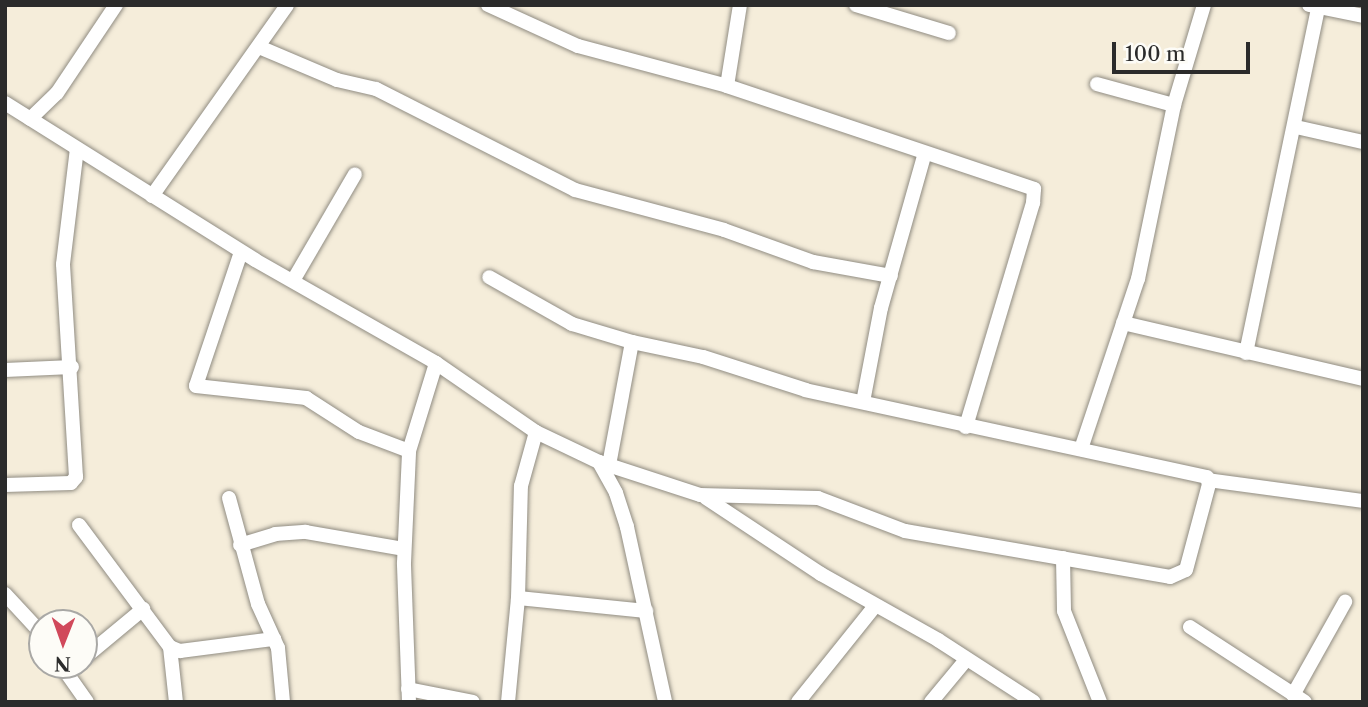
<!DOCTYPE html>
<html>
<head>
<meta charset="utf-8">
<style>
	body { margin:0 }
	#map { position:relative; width:1368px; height:707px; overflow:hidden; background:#f5edda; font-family:"Libre Caslon Text",serif }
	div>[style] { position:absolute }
	.roads { filter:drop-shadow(0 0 2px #908c82) drop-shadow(0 0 2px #908c82) }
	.minor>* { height:14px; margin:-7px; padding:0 7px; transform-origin:7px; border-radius:7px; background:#fff }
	span { translate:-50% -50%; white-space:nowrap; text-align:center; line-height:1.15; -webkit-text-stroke:6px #fdfcf7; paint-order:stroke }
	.frame { position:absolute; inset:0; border:7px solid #2b2b2b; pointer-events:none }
	.north { position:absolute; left:28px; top:609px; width:70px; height:70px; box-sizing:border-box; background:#fdfcf7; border:2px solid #a9a8a5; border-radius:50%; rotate:181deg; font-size:19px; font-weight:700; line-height:28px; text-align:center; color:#2b2b2b }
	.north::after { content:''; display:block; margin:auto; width:24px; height:32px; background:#d1495b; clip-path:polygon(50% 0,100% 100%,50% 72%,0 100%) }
	.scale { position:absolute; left:1112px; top:42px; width:138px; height:32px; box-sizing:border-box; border:4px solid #2b2b2b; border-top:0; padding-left:9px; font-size:21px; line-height:24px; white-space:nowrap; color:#2b2b2b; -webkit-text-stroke:5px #fdfcf7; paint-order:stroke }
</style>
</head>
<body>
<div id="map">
	<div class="roads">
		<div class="minor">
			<div style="left:488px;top:5px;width:99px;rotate:24.5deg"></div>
			<div style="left:578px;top:46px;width:154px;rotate:15deg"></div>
			<div style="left:727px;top:86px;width:324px;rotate:18.5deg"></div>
			<div style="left:1034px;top:189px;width:14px;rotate:94deg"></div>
			<div style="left:1033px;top:203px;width:234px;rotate:106.7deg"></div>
			<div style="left:856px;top:5px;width:97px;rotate:16.8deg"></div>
			<div style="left:1309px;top:5px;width:55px;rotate:11.5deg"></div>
			<div style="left:259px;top:47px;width:85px;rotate:22.9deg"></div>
			<div style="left:337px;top:80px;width:40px;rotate:13deg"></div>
			<div style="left:376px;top:89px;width:223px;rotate:26.9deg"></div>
			<div style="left:575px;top:190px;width:154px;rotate:15deg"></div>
			<div style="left:724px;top:230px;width:95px;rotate:19.8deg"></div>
			<div style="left:813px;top:262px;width:79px;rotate:10.2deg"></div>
			<div style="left:1097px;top:84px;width:80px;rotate:15.3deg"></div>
			<div style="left:727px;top:86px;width:82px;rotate:-80.9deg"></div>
			<div style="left:5px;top:103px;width:295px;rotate:32.1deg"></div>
			<div style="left:255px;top:260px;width:208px;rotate:29.6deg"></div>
			<div style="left:436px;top:363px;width:121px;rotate:34.6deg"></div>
			<div style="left:536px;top:432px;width:70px;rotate:25.5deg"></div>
			<div style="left:599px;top:462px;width:106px;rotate:18.1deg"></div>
			<div style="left:700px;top:495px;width:118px;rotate:1.5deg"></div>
			<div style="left:818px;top:498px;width:93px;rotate:20.8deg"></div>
			<div style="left:905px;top:531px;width:269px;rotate:9.8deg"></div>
			<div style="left:1170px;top:577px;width:17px;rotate:-24deg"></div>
			<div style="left:1186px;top:570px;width:89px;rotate:-75deg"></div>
			<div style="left:1209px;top:484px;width:7px;rotate:-106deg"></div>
			<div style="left:1207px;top:477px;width:410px;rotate:-167.8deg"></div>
			<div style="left:806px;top:390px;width:108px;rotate:-162.2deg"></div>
			<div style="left:703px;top:357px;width:73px;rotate:-168.1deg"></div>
			<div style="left:632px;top:342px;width:63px;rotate:-163.3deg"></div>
			<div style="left:572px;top:324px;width:95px;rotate:-150.5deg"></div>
			<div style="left:30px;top:119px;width:37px;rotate:-44deg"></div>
			<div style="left:57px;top:93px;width:106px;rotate:-56.2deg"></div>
			<div style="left:1296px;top:127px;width:69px;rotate:12.6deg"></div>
			<div style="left:152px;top:196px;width:234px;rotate:-54.7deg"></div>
			<div style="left:241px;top:252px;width:141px;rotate:108.6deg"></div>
			<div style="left:196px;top:386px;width:111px;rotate:6.2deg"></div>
			<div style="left:306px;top:398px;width:63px;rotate:32.7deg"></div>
			<div style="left:359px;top:432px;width:53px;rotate:20.8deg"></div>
			<div style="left:294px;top:279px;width:121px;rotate:-59.8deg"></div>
			<div style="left:1123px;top:323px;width:246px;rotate:13.1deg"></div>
			<div style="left:1246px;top:353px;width:353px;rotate:-78.2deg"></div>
			<div style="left:5px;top:370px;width:67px;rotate:-2.6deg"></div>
			<div style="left:863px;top:402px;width:96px;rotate:-79.2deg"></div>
			<div style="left:881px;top:308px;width:161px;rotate:-74.2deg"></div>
			<div style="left:1081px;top:449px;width:179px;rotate:-71.5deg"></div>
			<div style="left:1138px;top:279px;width:178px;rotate:-78.3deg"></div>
			<div style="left:1174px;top:105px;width:104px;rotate:-73.3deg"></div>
			<div style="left:599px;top:462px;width:35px;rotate:61deg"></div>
			<div style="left:616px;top:493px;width:36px;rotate:72deg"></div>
			<div style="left:627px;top:527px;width:179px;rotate:77.7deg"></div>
			<div style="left:609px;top:465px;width:125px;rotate:-79.4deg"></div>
			<div style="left:1208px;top:480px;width:156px;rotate:7.7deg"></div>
			<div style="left:5px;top:485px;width:66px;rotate:-1.7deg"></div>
			<div style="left:71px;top:483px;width:8px;rotate:-50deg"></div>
			<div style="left:76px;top:477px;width:213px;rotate:-93.5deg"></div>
			<div style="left:63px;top:264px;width:116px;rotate:-83.1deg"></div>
			<div style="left:229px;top:498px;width:110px;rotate:74.7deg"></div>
			<div style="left:258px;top:604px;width:48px;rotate:65.6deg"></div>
			<div style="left:278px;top:648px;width:54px;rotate:84.7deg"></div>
			<div style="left:706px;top:498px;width:138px;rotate:33.5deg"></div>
			<div style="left:821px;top:574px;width:134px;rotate:29.4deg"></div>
			<div style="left:938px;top:640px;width:114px;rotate:32.9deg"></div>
			<div style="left:79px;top:525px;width:152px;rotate:53.3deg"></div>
			<div style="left:170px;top:647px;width:11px;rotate:22deg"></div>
			<div style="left:180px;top:651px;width:95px;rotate:-7.3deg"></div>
			<div style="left:240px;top:545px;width:37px;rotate:-17deg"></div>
			<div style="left:275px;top:534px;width:31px;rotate:-4deg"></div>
			<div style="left:306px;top:532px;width:99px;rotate:9.8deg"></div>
			<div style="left:1063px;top:558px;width:53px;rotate:88.9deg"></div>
			<div style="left:1064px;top:611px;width:98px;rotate:68.4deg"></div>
			<div style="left:5px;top:594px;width:54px;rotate:47.2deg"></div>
			<div style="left:518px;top:598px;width:129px;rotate:5.8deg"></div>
			<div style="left:1190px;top:627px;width:137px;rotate:33.1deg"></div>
			<div style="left:170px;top:647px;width:55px;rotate:83.8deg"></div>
			<div style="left:84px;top:658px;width:77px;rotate:-39.7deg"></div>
			<div style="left:61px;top:665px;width:45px;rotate:54.9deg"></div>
			<div style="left:408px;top:689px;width:66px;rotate:11.3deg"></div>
			<div style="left:1293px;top:695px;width:107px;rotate:-60.8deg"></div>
			<div style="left:409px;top:702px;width:139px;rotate:-92.1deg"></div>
			<div style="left:404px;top:563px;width:112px;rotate:-87.4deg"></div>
			<div style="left:409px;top:451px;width:92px;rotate:-72.9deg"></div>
			<div style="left:508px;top:702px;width:104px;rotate:-84.5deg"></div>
			<div style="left:518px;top:598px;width:112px;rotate:-88.5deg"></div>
			<div style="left:521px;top:486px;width:56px;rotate:-74.5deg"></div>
			<div style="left:798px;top:702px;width:123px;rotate:-51.3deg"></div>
			<div style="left:931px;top:702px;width:53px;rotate:-50.3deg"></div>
		</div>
	</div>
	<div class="frame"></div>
	<div class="north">N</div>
	<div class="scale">100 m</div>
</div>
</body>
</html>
